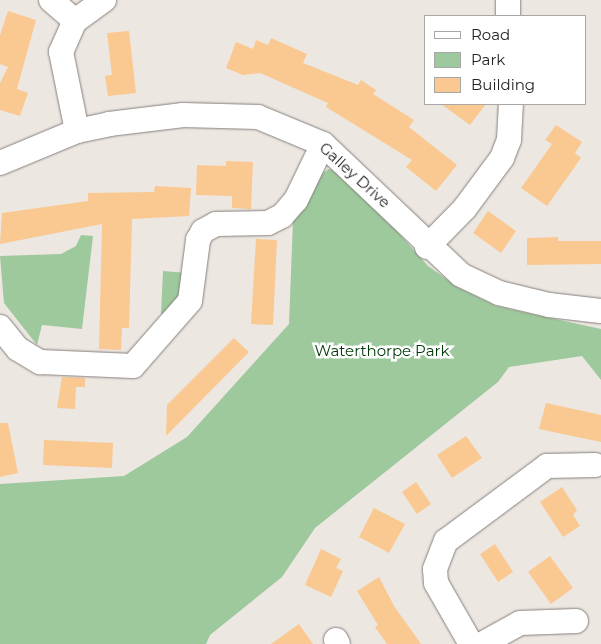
<!DOCTYPE html>
<html>
<head>
<meta charset="utf-8">
<style>
	body { margin:0 }
	#map { position:relative; width:601px; height:644px; overflow:hidden; background:#ede7e2; font-family:Montserrat,sans-serif }
	div>[style] { position:absolute }
	.green>* { inset:0; background:#9dc99d }
	.building>* { inset:0; background:#fac891 }
	.roads { filter:drop-shadow(0 0 1px #86807c) drop-shadow(0 0 1px #86807c) }
	.minor>* { height:24px; margin:-12px; padding:0 12px; transform-origin:12px; border-radius:12px; background:#fff }
	span { translate:-50% -50%; white-space:nowrap; text-align:center; line-height:1.15; -webkit-text-stroke:5px #fff; paint-order:stroke }
	.street-label { font-size:15px; color:#252221 }
	.park-label { font-size:15px; color:#003906 }
	.legend { position:absolute; left:424px; top:15px; width:162px; height:90px; box-sizing:border-box; background:#fff; border:1px solid #a8a7a6; margin:0; padding:6px 9px; list-style:none; font-size:15px; color:#252221 }
	.legend li { display:flex; align-items:center; gap:10px; height:25px }
	.legend b { width:25px; border:1px solid #a8a7a6 }
</style>
</head>
<body>
<div id="map">
	<div class="green">
		<div style="clip-path:polygon(329px 169px,346px 174px,428px 266px,459px 288px,496px 306px,601px 329px,601px 380px,582px 356px,509px 367px,498px 382px,315px 528px,282px 577px,210px 635px,206px 644px,0 644px,0 484px,124px 476px,187px 437px,289px 324px,293px 221px,313px 179px)"></div>
		<div style="clip-path:polygon(81px 235px,93px 236px,82px 329px,42px 325px,37px 345px,4px 303px,0 256px,61px 254px,76px 246px)"></div>
		<div style="clip-path:polygon(163px 271px,187px 273px,175px 312px,161px 314px)"></div>
	</div>
	<div class="building">
		<div style="clip-path:polygon(8px 11px,36px 20px,17px 89px,28px 93px,20px 116px,0 110px,0 83px,8px 67px,0 64px,0 35px)"></div>
		<div style="clip-path:polygon(129px 31px,136px 93px,108px 96px,105px 76px,112px 75px,107px 33px)"></div>
		<div style="clip-path:polygon(271px 38px,307px 54px,303px 63px,358px 85px,361px 80px,376px 90px,373px 94px,414px 120px,409px 127px,457px 165px,436px 191px,406px 167px,412px 160px,326px 107px,328px 103px,260px 73px,243px 75px,226px 68px,236px 42px,253px 49px,256px 40px,268px 45px)"></div>
		<div style="clip-path:polygon(441px 104px,486px 104px,470px 125px)"></div>
		<div style="clip-path:polygon(556px 125px,582px 142px,575px 153px,581px 158px,547px 206px,521px 188px,552px 144px,545px 140px)"></div>
		<div style="clip-path:polygon(226px 161px,253px 162px,251px 209px,232px 208px,232px 196px,196px 195px,197px 165px,226px 166px)"></div>
		<div style="clip-path:polygon(155px 186px,191px 188px,189px 216px,132px 219px,129px 328px,122px 328px,121px 350px,99px 349px,102px 224px,0 244px,2px 213px,88px 201px,88px 193px,154px 192px)"></div>
		<div style="clip-path:polygon(488px 211px,516px 231px,501px 253px,473px 233px)"></div>
		<div style="clip-path:polygon(558px 237px,558px 241px,601px 241px,601px 264px,527px 265px,527px 238px)"></div>
		<div style="clip-path:polygon(256px 239px,277px 240px,273px 325px,251px 324px)"></div>
		<div style="clip-path:polygon(234px 338px,249px 352px,166px 436px,167px 405px)"></div>
		<div style="clip-path:polygon(62px 377px,85px 378px,85px 387px,76px 387px,75px 409px,57px 408px)"></div>
		<div style="clip-path:polygon(546px 403px,601px 415px,601px 442px,539px 429px)"></div>
		<div style="clip-path:polygon(0 423px,8px 423px,18px 473px,0 477px)"></div>
		<div style="clip-path:polygon(466px 436px,482px 458px,452px 478px,437px 455px)"></div>
		<div style="clip-path:polygon(44px 440px,113px 443px,112px 468px,43px 465px)"></div>
		<div style="clip-path:polygon(416px 482px,431px 504px,417px 514px,402px 492px)"></div>
		<div style="clip-path:polygon(562px 487px,577px 510px,573px 515px,580px 526px,563px 537px,540px 502px)"></div>
		<div style="clip-path:polygon(374px 508px,405px 524px,389px 553px,359px 537px)"></div>
		<div style="clip-path:polygon(495px 544px,513px 572px,498px 582px,480px 554px)"></div>
		<div style="clip-path:polygon(321px 549px,341px 559px,336px 568px,343px 571px,331px 597px,305px 585px)"></div>
		<div style="clip-path:polygon(550px 556px,573px 588px,551px 604px,528px 572px)"></div>
		<div style="clip-path:polygon(379px 577px,394px 606px,421px 644px,387px 644px,375px 627px,378px 625px,357px 591px)"></div>
		<div style="clip-path:polygon(299px 624px,313px 644px,271px 644px)"></div>
	</div>
	<div class="roads">
		<div class="minor">
			<div style="left:51px;top:0;width:32px;rotate:41deg"></div>
			<div style="left:508px;top:0;width:16px;rotate:90deg"></div>
			<div style="left:77px;top:131px;width:81px;rotate:-101.4deg"></div>
			<div style="left:61px;top:52px;width:34px;rotate:-66deg"></div>
			<div style="left:75px;top:21px;width:36px;rotate:-36deg"></div>
			<div style="left:0;top:163px;width:83px;rotate:-22.6deg"></div>
			<div style="left:77px;top:131px;width:33px;rotate:-12deg"></div>
			<div style="left:109px;top:124px;width:75px;rotate:-6.9deg"></div>
			<div style="left:183px;top:115px;width:75px;rotate:1.5deg"></div>
			<div style="left:258px;top:117px;width:70px;rotate:22.6deg"></div>
			<div style="left:323px;top:144px;width:190px;rotate:43.5deg"></div>
			<div style="left:461px;top:275px;width:42px;rotate:25.3deg"></div>
			<div style="left:499px;top:293px;width:51px;rotate:13.5deg"></div>
			<div style="left:549px;top:305px;width:52px;rotate:6.6deg"></div>
			<div style="left:427px;top:247px;width:54px;rotate:-45.7deg"></div>
			<div style="left:465px;top:208px;width:62px;rotate:-53.5deg"></div>
			<div style="left:502px;top:158px;width:19px;rotate:-69deg"></div>
			<div style="left:509px;top:140px;width:36px;rotate:-87deg"></div>
			<div style="left:0;top:327px;width:28px;rotate:51deg"></div>
			<div style="left:18px;top:349px;width:26px;rotate:31deg"></div>
			<div style="left:40px;top:362px;width:93px;rotate:2.5deg"></div>
			<div style="left:133px;top:366px;width:86px;rotate:-48.8deg"></div>
			<div style="left:190px;top:301px;width:62px;rotate:-82.5deg"></div>
			<div style="left:198px;top:240px;width:10px;rotate:-61deg"></div>
			<div style="left:203px;top:231px;width:15px;rotate:-28deg"></div>
			<div style="left:216px;top:224px;width:52px;rotate:-1.1deg"></div>
			<div style="left:268px;top:223px;width:16px;rotate:-27deg"></div>
			<div style="left:282px;top:216px;width:21px;rotate:-49deg"></div>
			<div style="left:296px;top:200px;width:62px;rotate:-64.3deg"></div>
			<div style="left:336px;top:640px;width:4px;rotate:63deg"></div>
			<div style="left:471px;top:644px;width:70px;rotate:-119.8deg"></div>
			<div style="left:436px;top:583px;width:14px;rotate:-94deg"></div>
			<div style="left:435px;top:569px;width:30px;rotate:-69deg"></div>
			<div style="left:446px;top:541px;width:126px;rotate:-36.6deg"></div>
			<div style="left:547px;top:466px;width:48px;rotate:-1.2deg"></div>
			<div style="left:482px;top:644px;width:43px;rotate:-28.9deg"></div>
			<div style="left:520px;top:623px;width:56px;rotate:-2deg"></div>
		</div>
	</div>
	<div class="street-label">
		<span style="left:355px;top:175px;rotate:42deg">Galley Drive</span>
	</div>
	<div class="park-label">
		<span style="left:382px;top:351px">Waterthorpe Park</span>
	</div>
	<ul class="legend">
	<li><b style="height:6px;background:#fff"></b>Road</li>
	<li><b style="height:14px;background:#9dc99d"></b>Park</li>
	<li><b style="height:14px;background:#fac891"></b>Building</li>
	</ul>
</div>
</body>
</html>
